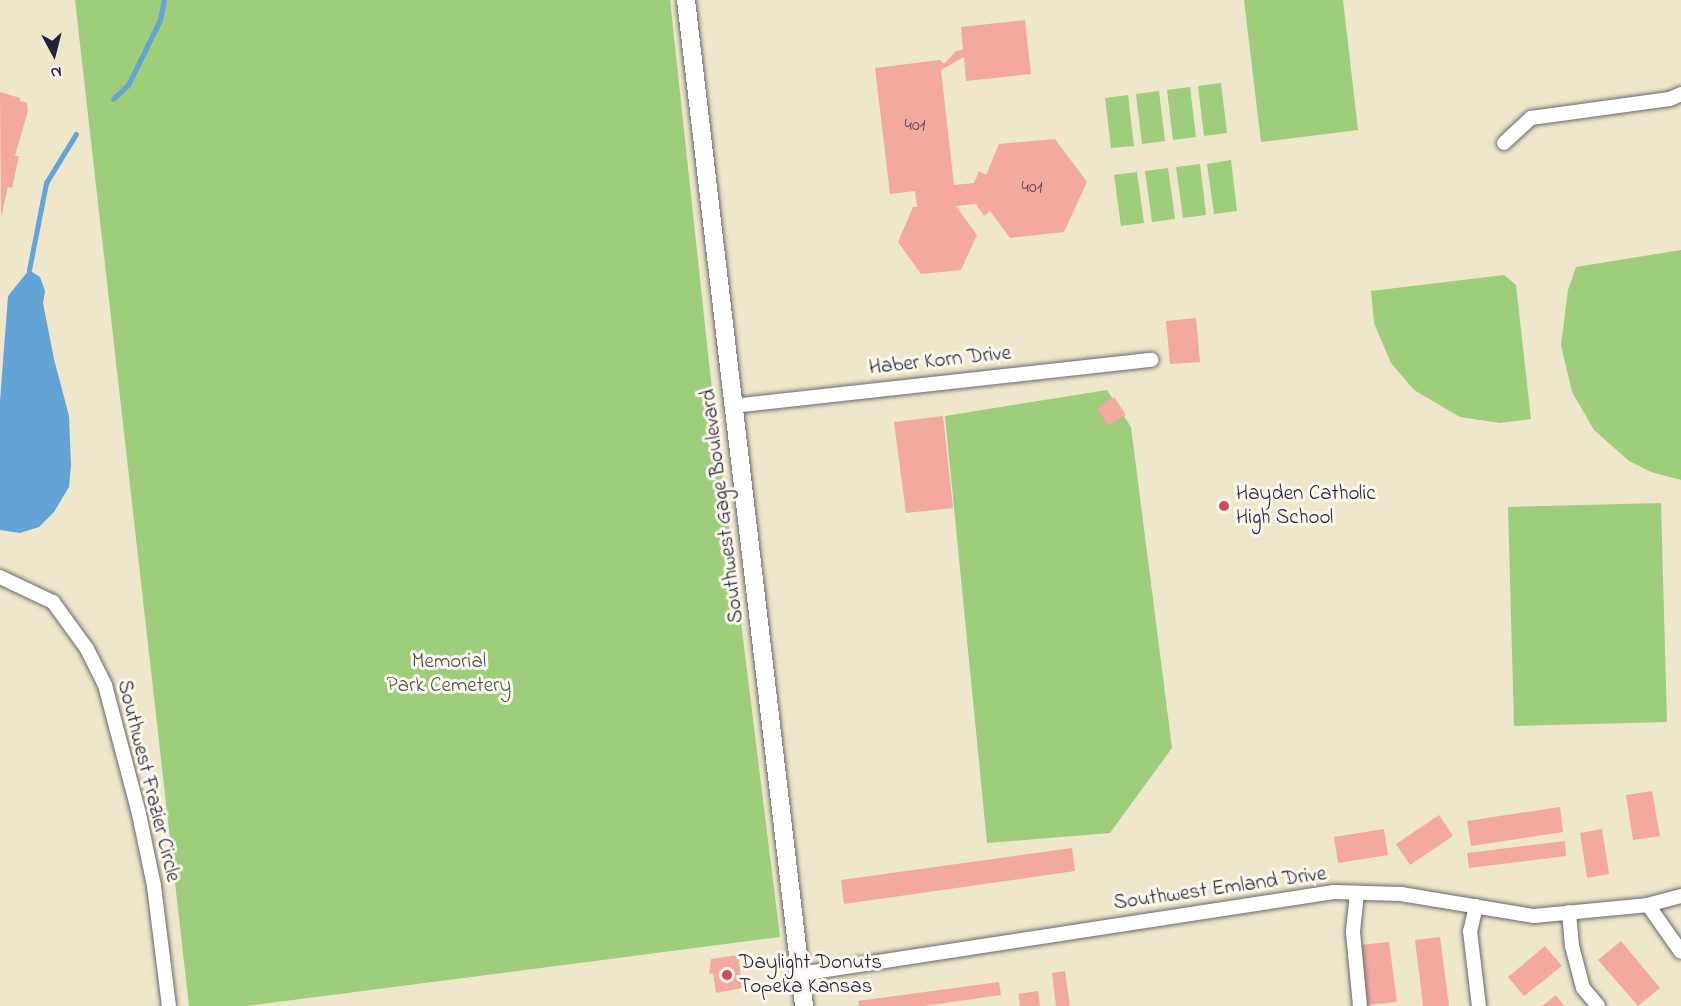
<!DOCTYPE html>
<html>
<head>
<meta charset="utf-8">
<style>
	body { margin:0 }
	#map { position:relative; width:1681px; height:1006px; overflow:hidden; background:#eee7cb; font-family:"Indie Flower",sans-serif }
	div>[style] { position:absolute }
	.green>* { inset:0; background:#9ecd7b }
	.water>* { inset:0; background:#63a3d6 }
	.stream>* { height:4.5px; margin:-2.25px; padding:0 2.25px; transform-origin:2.25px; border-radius:2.25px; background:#63a3d6 }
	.building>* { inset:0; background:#f3a99f }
	.roads { filter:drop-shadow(0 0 2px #69676d) drop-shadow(0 0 2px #69676d) }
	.minor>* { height:14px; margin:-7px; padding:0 7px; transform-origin:7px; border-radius:7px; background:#fff }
	.secondary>* { height:18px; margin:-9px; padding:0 9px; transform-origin:9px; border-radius:9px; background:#fff }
	.dots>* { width:16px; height:16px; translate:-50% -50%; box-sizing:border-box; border:3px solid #fbf7ec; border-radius:50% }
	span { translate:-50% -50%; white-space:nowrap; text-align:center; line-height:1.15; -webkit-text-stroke:6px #fbf7ec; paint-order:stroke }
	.number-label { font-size:18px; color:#564454 }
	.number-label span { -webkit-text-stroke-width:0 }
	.street-label { font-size:21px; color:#22223b }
	.poi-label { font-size:21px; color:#22223b }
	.left { translate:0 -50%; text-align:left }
	.park-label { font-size:21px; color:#47554e }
	.north { position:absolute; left:24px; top:24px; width:60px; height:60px; -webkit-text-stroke:4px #fbf7ec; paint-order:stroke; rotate:173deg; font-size:16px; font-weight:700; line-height:24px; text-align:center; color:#22223b }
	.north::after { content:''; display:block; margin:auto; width:21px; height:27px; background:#22223b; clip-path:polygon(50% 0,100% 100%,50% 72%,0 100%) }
</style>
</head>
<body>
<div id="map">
	<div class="green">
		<div style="clip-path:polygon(75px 0,670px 0,710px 372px,780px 937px,247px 1006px,189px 1006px)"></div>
		<div style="clip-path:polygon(1244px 0,1343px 0,1358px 130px,1261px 142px)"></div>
		<div style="clip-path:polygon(1221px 83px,1227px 133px,1204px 136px,1198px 86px)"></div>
		<div style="clip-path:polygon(1190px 87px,1196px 137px,1173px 140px,1167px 90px)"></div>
		<div style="clip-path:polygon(1159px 91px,1165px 141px,1142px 144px,1136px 94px)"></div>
		<div style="clip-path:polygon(1128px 95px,1134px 146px,1111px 148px,1105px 98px)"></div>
		<div style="clip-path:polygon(1231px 160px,1237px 211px,1214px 214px,1207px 164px)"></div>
		<div style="clip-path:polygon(1200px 164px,1206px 215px,1183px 218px,1176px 167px)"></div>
		<div style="clip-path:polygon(1168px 168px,1175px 219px,1152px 222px,1145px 171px)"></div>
		<div style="clip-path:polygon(1137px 172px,1144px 223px,1121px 226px,1114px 175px)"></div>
		<div style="clip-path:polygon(1681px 250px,1681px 480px,1651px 472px,1629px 461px,1594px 430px,1572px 392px,1561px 345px,1568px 290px,1576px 267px)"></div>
		<div style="clip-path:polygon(1504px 275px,1516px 285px,1531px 419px,1500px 423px,1460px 417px,1414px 390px,1391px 363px,1374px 323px,1371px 291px)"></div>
		<div style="clip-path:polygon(1107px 390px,1131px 427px,1172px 748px,1110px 833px,987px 843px,945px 416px)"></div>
		<div style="clip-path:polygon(1661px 503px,1667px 722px,1514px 726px,1508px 507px)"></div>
	</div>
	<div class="water">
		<div style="clip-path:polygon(29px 270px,40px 277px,45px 291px,43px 303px,54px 359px,69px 416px,71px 465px,69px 487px,54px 512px,39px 527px,20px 533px,0 530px,0 401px,8px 296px)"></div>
	</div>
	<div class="stream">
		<div style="left:113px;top:99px;width:21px;rotate:-43deg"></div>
		<div style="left:128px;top:85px;width:72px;rotate:-63.8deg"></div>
		<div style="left:160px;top:20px;width:20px;rotate:-79deg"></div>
		<div style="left:29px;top:270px;width:89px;rotate:-78.9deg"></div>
		<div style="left:46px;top:183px;width:57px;rotate:-58.5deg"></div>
	</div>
	<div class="building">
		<div style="clip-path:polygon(1025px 20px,1031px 74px,966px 81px,964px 57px,941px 70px,954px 185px,974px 183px,979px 171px,986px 175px,999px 144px,1055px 139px,1087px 182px,1064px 232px,1010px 238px,990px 211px,984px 216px,976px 204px,956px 206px,977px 235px,961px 270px,921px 274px,898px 242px,913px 207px,917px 207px,915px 191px,890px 194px,875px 68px,940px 60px,944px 64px,956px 51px,963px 50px,961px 27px)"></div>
		<div style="clip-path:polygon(0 92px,20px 98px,20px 101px,27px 103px,28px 111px,15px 156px,19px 156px,12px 188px,8px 187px,1px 218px)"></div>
		<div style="clip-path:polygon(1196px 318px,1200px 362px,1170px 364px,1166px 321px)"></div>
		<div style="clip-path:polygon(1114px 397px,1126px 415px,1108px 426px,1097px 408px)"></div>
		<div style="clip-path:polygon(943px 416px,953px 508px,906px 513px,894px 422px)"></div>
		<div style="clip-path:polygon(1652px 791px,1660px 836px,1633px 840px,1626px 795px)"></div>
		<div style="clip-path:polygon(1560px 807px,1563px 832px,1471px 846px,1467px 821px)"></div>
		<div style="clip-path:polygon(1439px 815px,1453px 836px,1410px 865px,1396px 844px)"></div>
		<div style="clip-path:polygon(1384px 829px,1388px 855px,1338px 863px,1334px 837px)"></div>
		<div style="clip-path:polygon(1602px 829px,1609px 874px,1587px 878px,1580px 833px)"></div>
		<div style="clip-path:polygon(1565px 841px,1566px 856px,1469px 868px,1467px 853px)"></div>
		<div style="clip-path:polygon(1072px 848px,1075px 871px,844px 904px,841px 880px)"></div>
		<div style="clip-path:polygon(1440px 937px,1449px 1006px,1423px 1006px,1415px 940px)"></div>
		<div style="clip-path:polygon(1621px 941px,1660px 988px,1638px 1006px,1598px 960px)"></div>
		<div style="clip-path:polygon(1389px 942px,1397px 1002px,1367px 1005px,1360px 945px)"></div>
		<div style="clip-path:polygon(1545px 946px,1562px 966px,1524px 996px,1508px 977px)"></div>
		<div style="clip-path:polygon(738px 955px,741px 977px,746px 976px,747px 987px,716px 993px,713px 973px,709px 974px,711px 959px)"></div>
		<div style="clip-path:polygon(1065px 971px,1070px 1006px,1056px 1006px,1052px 973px)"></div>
		<div style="clip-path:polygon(999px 982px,1001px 995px,924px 1006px,859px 1006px,858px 1001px)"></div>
		<div style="clip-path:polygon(1038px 991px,1040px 1006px,1020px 1006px,1018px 994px)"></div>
		<div style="clip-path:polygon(1556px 995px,1564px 1006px,1542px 1006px)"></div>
	</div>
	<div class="roads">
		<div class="minor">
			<div style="left:1504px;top:143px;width:37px;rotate:-43deg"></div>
			<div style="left:1531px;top:118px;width:140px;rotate:-7.8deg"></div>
			<div style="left:1670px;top:99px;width:12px;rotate:-24deg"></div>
			<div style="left:733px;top:406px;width:421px;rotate:-6.3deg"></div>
			<div style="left:0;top:577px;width:59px;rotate:25.3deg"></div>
			<div style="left:53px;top:602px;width:58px;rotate:54.1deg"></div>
			<div style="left:87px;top:649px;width:40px;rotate:63.4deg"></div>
			<div style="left:105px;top:685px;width:133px;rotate:75.2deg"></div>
			<div style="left:139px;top:814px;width:74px;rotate:78.2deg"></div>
			<div style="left:154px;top:886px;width:121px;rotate:82.9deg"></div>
			<div style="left:1357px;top:893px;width:39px;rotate:96deg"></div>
			<div style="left:1353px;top:932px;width:74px;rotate:84.6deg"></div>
			<div style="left:1681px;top:896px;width:34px;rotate:165deg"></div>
			<div style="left:1648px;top:905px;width:57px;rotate:54.9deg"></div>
			<div style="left:1476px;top:906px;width:26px;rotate:103deg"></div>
			<div style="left:1470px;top:931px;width:76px;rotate:83.2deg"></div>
			<div style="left:1569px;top:912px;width:34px;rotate:85deg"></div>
			<div style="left:1572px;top:946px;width:43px;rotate:75.3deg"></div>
			<div style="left:1583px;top:988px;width:23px;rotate:50deg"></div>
			<div style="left:800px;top:974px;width:540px;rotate:-8.73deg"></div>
			<div style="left:1334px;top:892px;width:67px;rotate:1.7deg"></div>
			<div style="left:1401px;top:894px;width:135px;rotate:9.4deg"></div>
			<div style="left:1534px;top:916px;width:115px;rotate:-5.5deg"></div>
		</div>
		<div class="secondary">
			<div style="left:686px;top:0;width:1013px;rotate:83.31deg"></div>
		</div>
	</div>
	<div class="dots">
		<div style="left:1224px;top:506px;background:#d1495b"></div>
		<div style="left:727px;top:975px;background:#d1495b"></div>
	</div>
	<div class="number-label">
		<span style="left:915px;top:126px">401</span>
		<span style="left:1032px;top:188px">401</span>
	</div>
	<div class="street-label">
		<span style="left:940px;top:361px;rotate:-6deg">Haber Korn Drive</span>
		<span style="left:723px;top:506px;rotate:-97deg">Southwest Gage Boulevard</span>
		<span style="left:148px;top:781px;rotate:76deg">Southwest Frazier Circle</span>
		<span style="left:1220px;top:889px;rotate:-8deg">Southwest Emland Drive</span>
	</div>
	<div class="poi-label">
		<span class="left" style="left:1236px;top:506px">Hayden Catholic<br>High School</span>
		<span class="left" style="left:739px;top:975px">Daylight Donuts<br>Topeka Kansas</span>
	</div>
	<div class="park-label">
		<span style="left:449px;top:674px">Memorial<br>Park Cemetery</span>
	</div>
	<div class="north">N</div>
</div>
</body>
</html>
